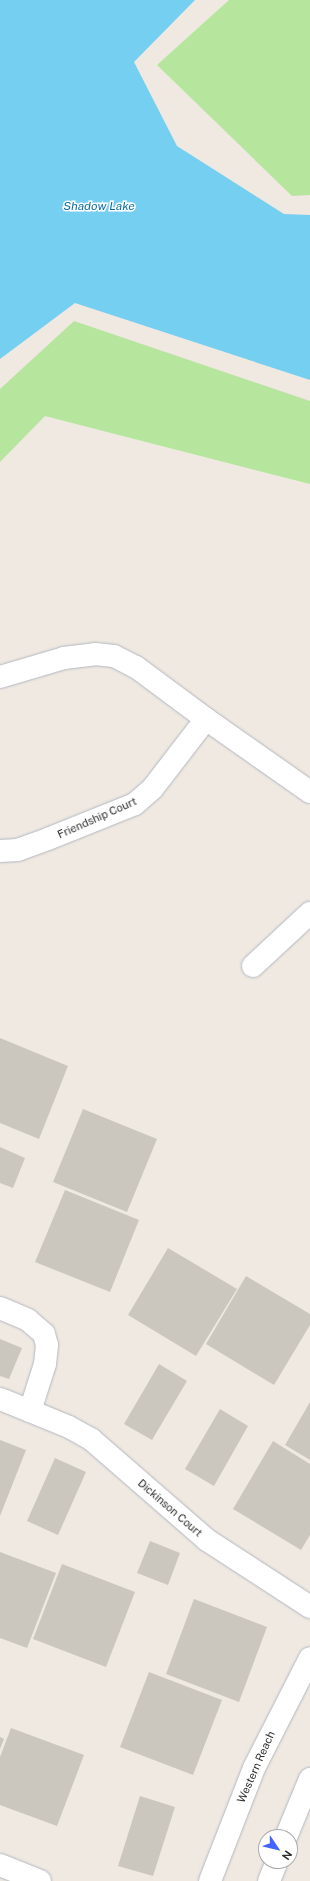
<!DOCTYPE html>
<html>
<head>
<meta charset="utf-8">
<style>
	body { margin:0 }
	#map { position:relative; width:310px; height:1881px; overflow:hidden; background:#efe9e1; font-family:"Public Sans",sans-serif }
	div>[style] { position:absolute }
	.green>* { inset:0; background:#b6e59e }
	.water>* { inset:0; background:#75cff0 }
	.building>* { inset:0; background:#cbc7bf }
	.roads { filter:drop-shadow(0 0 1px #b4b7c1) drop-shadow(0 0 1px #b4b7c1) }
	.street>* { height:22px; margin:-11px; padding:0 11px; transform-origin:11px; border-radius:11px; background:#fff }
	span { translate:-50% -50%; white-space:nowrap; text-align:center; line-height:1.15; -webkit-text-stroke:3px #fff; paint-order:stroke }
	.street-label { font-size:11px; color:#2e2e2e }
	.water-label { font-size:12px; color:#0d6fa3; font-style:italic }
	.north { position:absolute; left:258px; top:1829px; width:40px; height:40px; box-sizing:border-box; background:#fff; border:1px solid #ababab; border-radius:50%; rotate:125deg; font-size:11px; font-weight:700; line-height:16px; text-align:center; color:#2e2e2e }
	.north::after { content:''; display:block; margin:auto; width:14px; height:18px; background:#4264fb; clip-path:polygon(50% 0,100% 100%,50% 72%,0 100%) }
</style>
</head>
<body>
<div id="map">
	<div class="green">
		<div style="clip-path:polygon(229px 0,310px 0,310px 195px,292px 196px,157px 65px)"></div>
		<div style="clip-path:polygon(74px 321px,310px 401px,310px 484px,45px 416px,0 462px,0 389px)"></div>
	</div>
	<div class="water">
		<div style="clip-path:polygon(0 0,195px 0,134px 62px,177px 146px,284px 214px,310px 215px,310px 380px,75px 303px,0 359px)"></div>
	</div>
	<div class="building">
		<div style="clip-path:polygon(0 1038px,68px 1066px,39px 1139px,0 1123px)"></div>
		<div style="clip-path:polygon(83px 1109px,157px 1139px,127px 1212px,53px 1182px)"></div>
		<div style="clip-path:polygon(0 1147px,25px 1158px,13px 1188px,0 1183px)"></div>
		<div style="clip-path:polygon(65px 1190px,139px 1220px,110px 1292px,35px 1262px)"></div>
		<div style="clip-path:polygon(168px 1248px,237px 1289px,196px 1356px,128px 1315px)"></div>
		<div style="clip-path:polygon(246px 1276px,310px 1314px,310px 1325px,274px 1385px,206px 1344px)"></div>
		<div style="clip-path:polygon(0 1339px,22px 1348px,9px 1379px,0 1376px)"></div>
		<div style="clip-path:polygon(159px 1364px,187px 1381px,152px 1440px,124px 1424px)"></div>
		<div style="clip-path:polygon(310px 1402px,310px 1460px,285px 1445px)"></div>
		<div style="clip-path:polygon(220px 1409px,248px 1426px,214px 1486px,185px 1469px)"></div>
		<div style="clip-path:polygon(0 1440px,26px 1450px,0 1516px)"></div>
		<div style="clip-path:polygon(273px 1441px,310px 1464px,310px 1535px,301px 1550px,233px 1509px)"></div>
		<div style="clip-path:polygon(55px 1458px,86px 1472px,58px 1535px,27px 1521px)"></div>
		<div style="clip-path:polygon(150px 1541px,180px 1553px,168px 1585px,137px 1573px)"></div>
		<div style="clip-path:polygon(0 1552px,56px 1573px,27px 1648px,0 1638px)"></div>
		<div style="clip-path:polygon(62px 1564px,135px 1592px,106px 1667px,33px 1639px)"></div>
		<div style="clip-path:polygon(194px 1599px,267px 1627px,239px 1702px,166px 1674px)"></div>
		<div style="clip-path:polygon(149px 1672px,222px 1700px,193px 1775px,120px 1747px)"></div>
		<div style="clip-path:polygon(11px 1728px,84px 1755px,57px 1826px,0 1805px,0 1757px)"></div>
		<div style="clip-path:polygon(0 1737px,4px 1739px,0 1749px)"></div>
		<div style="clip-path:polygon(140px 1796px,175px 1807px,153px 1876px,118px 1866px)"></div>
	</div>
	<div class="roads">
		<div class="street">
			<div style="left:0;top:677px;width:67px;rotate:-16.5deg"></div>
			<div style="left:64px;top:658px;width:31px;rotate:-7deg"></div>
			<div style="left:95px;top:654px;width:19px;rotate:6deg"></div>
			<div style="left:114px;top:656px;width:25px;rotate:27deg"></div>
			<div style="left:136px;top:667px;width:87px;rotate:36.6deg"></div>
			<div style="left:206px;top:719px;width:88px;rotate:127.6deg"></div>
			<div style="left:152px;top:789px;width:23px;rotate:139deg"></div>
			<div style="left:135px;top:804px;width:94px;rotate:158.1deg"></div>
			<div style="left:48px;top:839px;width:32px;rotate:160deg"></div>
			<div style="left:18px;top:850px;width:18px;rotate:177deg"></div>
			<div style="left:206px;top:719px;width:127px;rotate:35.1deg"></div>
			<div style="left:253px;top:966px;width:78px;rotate:-42.9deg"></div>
			<div style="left:0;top:1308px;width:30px;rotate:23deg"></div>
			<div style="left:28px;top:1320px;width:21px;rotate:41deg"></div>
			<div style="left:44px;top:1334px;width:11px;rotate:75deg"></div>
			<div style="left:47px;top:1345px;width:19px;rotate:96deg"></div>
			<div style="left:45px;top:1364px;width:49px;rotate:107.7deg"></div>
			<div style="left:30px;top:1411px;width:32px;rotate:-158deg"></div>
			<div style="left:30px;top:1411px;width:42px;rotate:22.3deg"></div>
			<div style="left:69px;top:1427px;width:26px;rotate:29deg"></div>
			<div style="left:92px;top:1440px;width:152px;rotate:41deg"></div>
			<div style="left:207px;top:1540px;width:123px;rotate:33deg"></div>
			<div style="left:286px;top:1837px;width:63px;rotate:-67.5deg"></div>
			<div style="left:0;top:1865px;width:43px;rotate:21.8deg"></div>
			<div style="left:210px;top:1881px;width:121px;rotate:-68.7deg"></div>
			<div style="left:254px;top:1768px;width:123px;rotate:-63deg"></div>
			<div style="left:269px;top:1881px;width:22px;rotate:-68deg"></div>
		</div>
	</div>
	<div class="street-label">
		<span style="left:97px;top:818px;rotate:-24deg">Friendship Court</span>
		<span style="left:170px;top:1508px;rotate:41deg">Dickinson Court</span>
		<span style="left:256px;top:1767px;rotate:-66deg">Western Reach</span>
	</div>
	<div class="water-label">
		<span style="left:99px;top:207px">Shadow Lake</span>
	</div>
	<div class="north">N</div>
</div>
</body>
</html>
